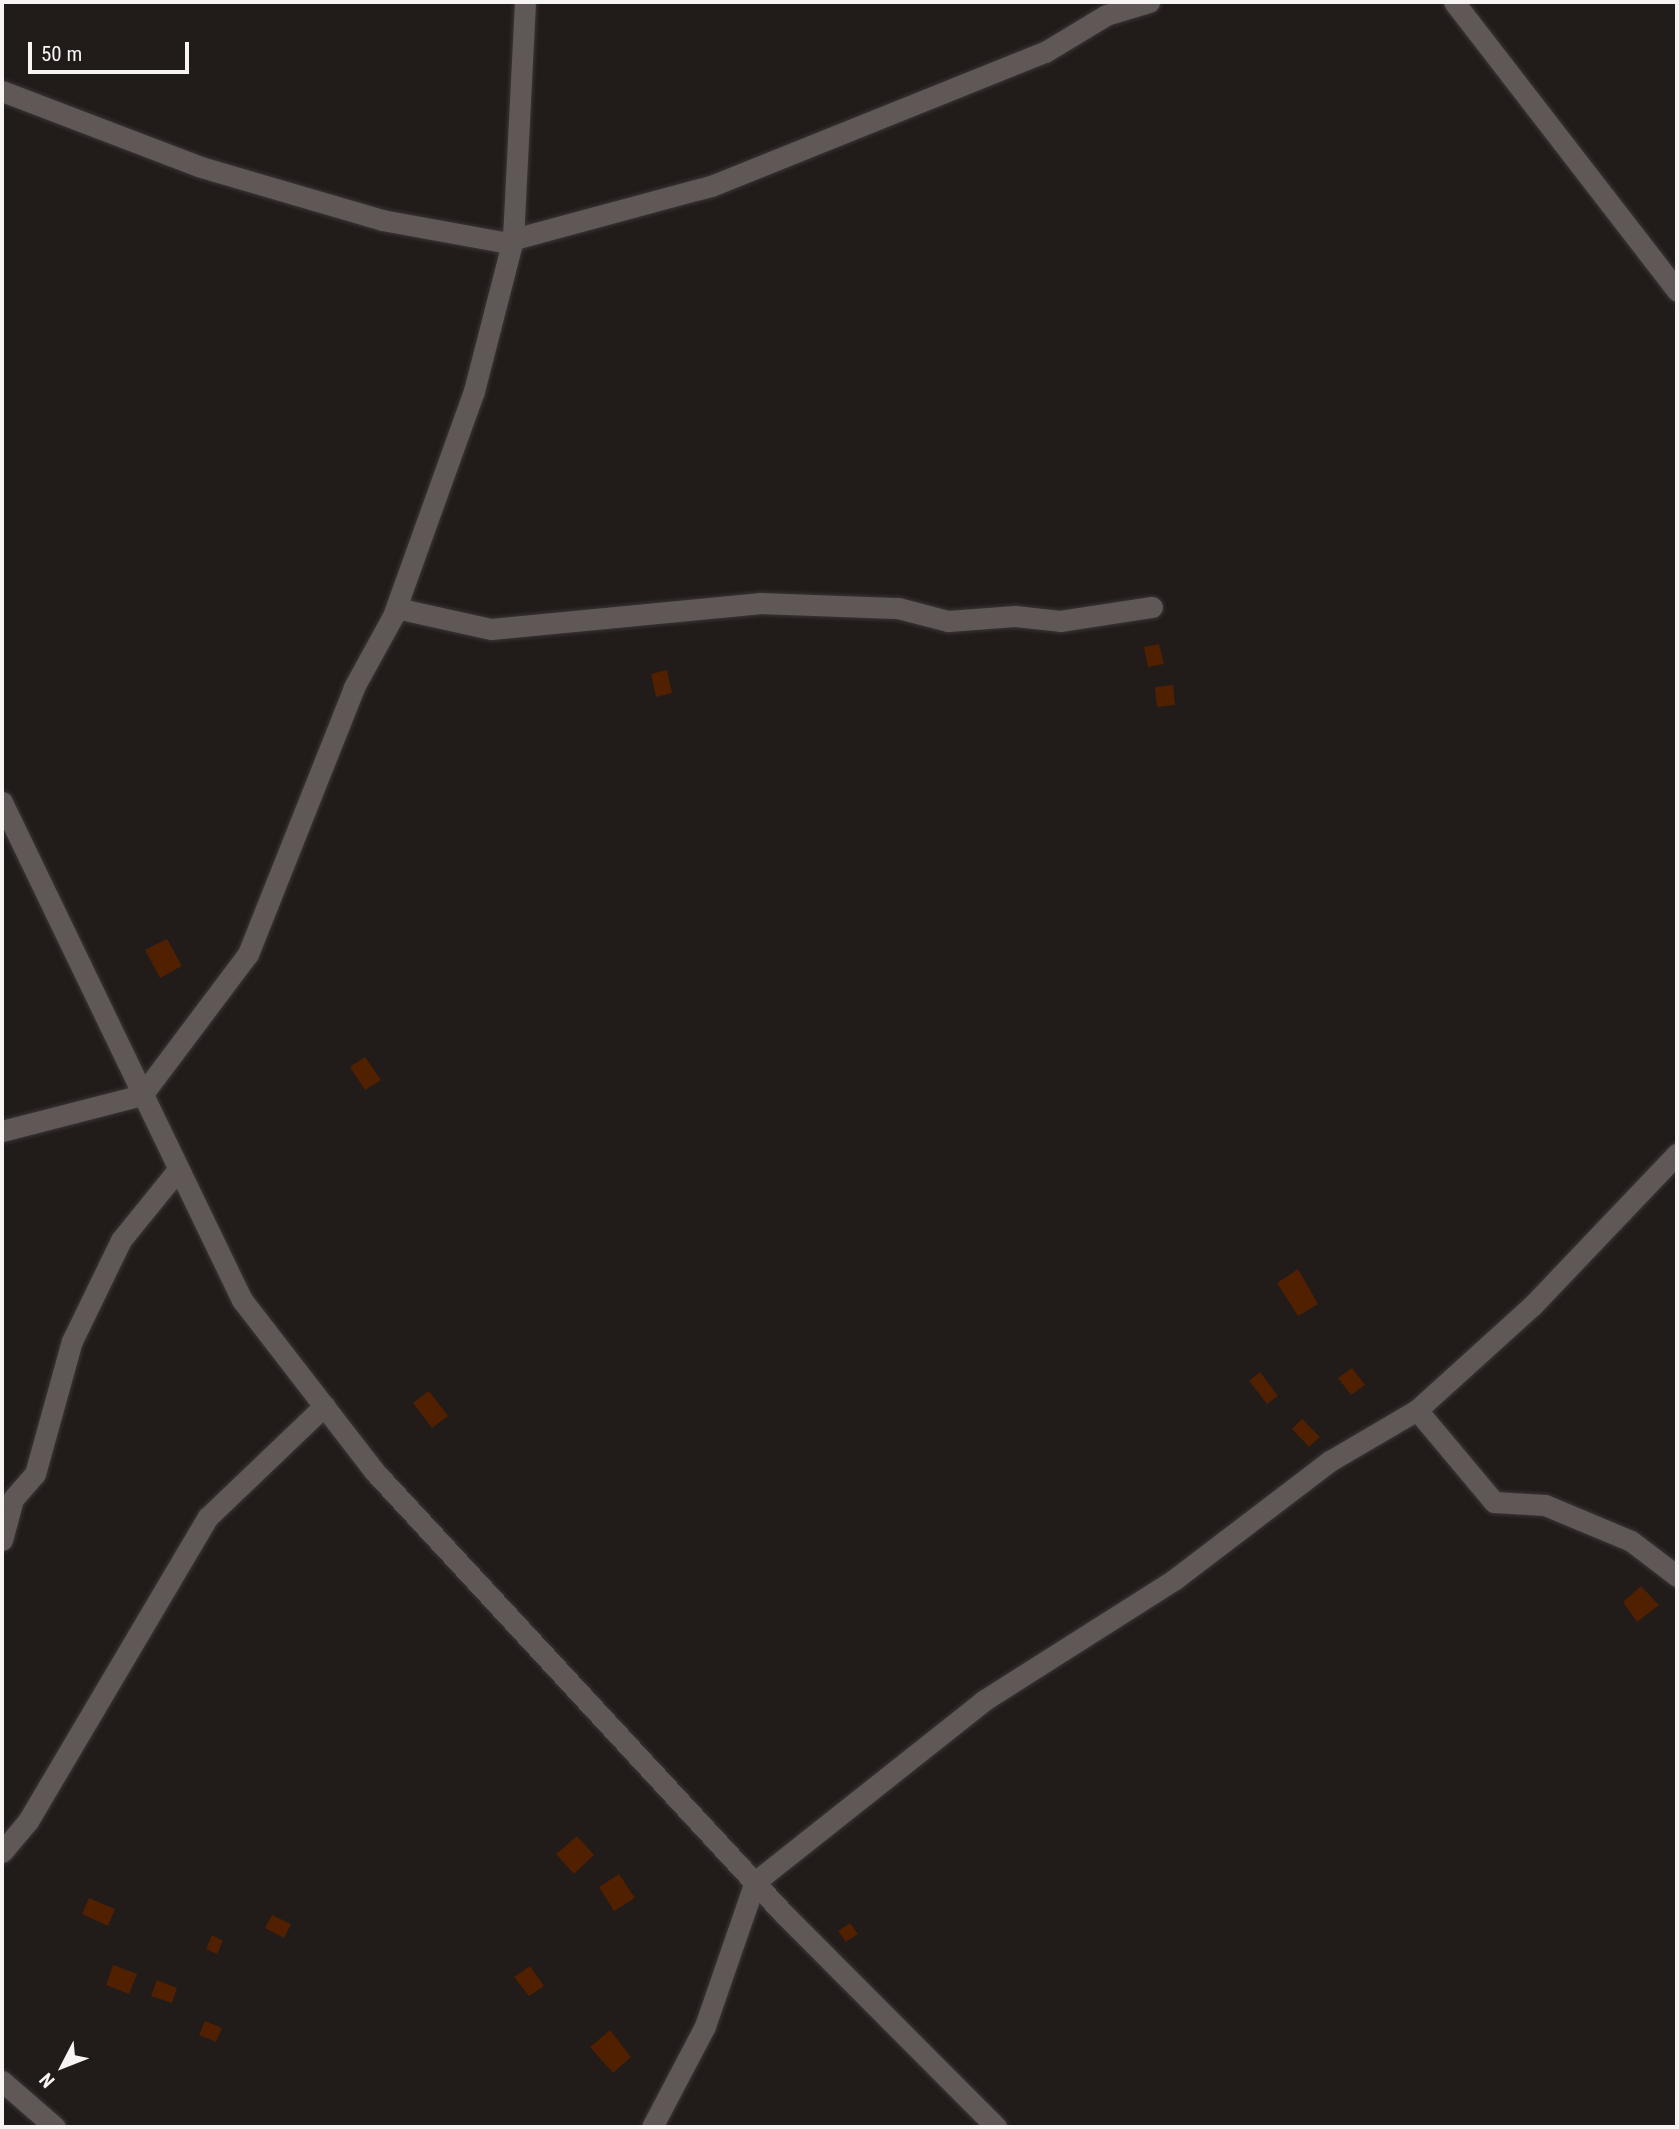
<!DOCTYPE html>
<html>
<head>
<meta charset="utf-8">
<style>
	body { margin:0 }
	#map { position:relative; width:1679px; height:2129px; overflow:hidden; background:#211b1a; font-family:"Roboto Condensed",sans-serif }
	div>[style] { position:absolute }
	.building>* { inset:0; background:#502000 }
	.roads { filter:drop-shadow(0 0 2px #3a3636) drop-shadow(0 0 2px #3a3636) }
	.minor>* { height:21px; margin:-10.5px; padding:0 10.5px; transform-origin:10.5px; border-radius:10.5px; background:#5f5857 }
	span { translate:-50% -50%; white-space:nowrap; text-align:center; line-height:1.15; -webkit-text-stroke:6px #211b1a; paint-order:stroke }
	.frame { position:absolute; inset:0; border:4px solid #f8f4f4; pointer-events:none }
	.north { position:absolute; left:28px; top:2031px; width:70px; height:70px; -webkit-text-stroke:5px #211b1a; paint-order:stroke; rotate:228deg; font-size:19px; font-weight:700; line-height:28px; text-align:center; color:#f8f4f4 }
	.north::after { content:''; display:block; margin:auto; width:24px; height:32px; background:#f8f4f4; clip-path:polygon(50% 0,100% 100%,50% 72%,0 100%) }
	.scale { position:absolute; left:28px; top:42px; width:161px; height:32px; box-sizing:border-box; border:4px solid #f8f4f4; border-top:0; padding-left:9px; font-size:21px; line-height:24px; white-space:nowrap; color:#f8f4f4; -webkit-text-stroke:5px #211b1a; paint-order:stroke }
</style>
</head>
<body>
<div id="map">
	<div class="building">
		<div style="clip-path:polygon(1159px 644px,1164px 664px,1148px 667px,1144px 647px)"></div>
		<div style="clip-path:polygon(667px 670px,672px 693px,656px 697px,651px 674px)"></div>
		<div style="clip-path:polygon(1173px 685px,1175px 705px,1157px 707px,1155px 687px)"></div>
		<div style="clip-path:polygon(167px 939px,182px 966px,160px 978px,145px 950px)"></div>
		<div style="clip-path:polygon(365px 1057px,381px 1080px,365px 1090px,350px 1067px)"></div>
		<div style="clip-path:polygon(1298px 1269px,1318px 1304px,1298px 1316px,1277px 1283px)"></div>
		<div style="clip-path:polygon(1352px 1368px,1365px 1385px,1351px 1395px,1338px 1378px)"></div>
		<div style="clip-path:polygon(1260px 1372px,1278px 1396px,1267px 1404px,1249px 1381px)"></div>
		<div style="clip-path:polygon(429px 1391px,448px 1416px,432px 1428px,413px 1403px)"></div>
		<div style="clip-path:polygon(1302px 1419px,1320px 1437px,1309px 1447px,1292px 1429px)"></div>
		<div style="clip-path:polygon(1641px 1586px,1659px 1605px,1637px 1622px,1623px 1602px)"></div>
		<div style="clip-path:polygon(577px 1836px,594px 1855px,574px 1874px,556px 1854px)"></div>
		<div style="clip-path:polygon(619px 1874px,635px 1898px,614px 1911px,599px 1887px)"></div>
		<div style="clip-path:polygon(89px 1898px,115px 1909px,108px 1926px,82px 1914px)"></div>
		<div style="clip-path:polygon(272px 1915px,291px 1924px,284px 1938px,265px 1928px)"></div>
		<div style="clip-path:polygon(850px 1923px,858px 1934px,846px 1942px,838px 1931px)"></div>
		<div style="clip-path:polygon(212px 1935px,223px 1941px,217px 1954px,206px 1949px)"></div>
		<div style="clip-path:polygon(113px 1965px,137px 1974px,129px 1994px,106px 1985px)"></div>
		<div style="clip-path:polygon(530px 1966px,544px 1986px,529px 1996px,514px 1977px)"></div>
		<div style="clip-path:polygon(157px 1980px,177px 1988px,172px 2003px,151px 1996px)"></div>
		<div style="clip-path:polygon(205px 2021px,222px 2028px,216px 2042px,199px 2035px)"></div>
		<div style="clip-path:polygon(610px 2030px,631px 2057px,613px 2073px,590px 2047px)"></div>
	</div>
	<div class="roads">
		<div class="minor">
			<div style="left:1454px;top:2px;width:365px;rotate:52.3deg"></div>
			<div style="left:2px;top:91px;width:213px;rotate:20.9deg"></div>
			<div style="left:201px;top:167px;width:189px;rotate:16.3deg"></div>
			<div style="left:382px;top:220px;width:123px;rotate:10.3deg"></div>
			<div style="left:503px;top:242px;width:215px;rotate:-15.1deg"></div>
			<div style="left:711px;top:186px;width:360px;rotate:-21.9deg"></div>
			<div style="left:1045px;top:52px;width:71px;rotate:-31.2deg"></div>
			<div style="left:1106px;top:15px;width:45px;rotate:-16.8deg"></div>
			<div style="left:396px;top:608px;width:97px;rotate:12.5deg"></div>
			<div style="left:491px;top:629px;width:269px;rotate:-5.5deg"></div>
			<div style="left:759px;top:603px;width:139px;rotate:2.1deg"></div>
			<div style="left:898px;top:608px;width:52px;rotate:14.6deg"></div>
			<div style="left:948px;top:621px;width:67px;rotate:-4.3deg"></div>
			<div style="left:1015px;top:616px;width:45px;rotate:6.3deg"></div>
			<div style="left:1060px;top:621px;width:93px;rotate:-8.7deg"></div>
			<div style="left:2px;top:802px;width:553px;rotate:64.27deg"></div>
			<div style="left:242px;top:1300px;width:217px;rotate:52.3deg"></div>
			<div style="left:375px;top:1472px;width:601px;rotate:47.23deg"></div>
			<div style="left:783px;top:1913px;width:302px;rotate:45.1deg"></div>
			<div style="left:2px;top:1131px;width:145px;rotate:-14.4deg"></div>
			<div style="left:142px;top:1095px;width:176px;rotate:-53.1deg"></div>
			<div style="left:248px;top:954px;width:287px;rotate:-68.3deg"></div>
			<div style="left:354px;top:687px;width:81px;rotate:-61.2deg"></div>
			<div style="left:393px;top:616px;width:239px;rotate:-70.2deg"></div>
			<div style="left:474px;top:391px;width:157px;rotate:-75.6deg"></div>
			<div style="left:513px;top:239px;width:237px;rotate:-87.1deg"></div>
			<div style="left:1417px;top:1410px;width:120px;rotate:50.1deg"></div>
			<div style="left:1494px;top:1502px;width:51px;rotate:3.4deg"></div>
			<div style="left:1545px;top:1505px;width:93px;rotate:22.7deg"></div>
			<div style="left:1631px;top:1541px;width:58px;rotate:37.3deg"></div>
			<div style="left:2px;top:1540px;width:42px;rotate:-75deg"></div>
			<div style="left:13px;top:1499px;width:33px;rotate:-49deg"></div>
			<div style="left:35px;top:1474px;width:138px;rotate:-74.5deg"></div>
			<div style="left:72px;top:1341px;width:112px;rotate:-64.1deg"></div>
			<div style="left:121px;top:1240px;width:87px;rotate:-51deg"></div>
			<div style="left:2px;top:1852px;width:40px;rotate:-50deg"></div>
			<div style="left:28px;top:1821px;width:353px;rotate:-59.4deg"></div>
			<div style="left:208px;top:1517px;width:161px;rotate:-43.7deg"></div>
			<div style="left:2px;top:2081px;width:70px;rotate:41deg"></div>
			<div style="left:652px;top:2127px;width:114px;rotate:-62.3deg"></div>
			<div style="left:705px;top:2026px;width:152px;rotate:-70.9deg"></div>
			<div style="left:755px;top:1882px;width:291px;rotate:-38.4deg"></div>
			<div style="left:983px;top:1701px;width:227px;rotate:-32.4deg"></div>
			<div style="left:1175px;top:1579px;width:195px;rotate:-37.3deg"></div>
			<div style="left:1330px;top:1461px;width:101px;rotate:-30.4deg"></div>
			<div style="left:1417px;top:1410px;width:156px;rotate:-42.2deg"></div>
			<div style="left:1533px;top:1305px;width:209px;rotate:-46.4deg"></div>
		</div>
	</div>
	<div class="frame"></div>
	<div class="north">N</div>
	<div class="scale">50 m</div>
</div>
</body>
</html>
